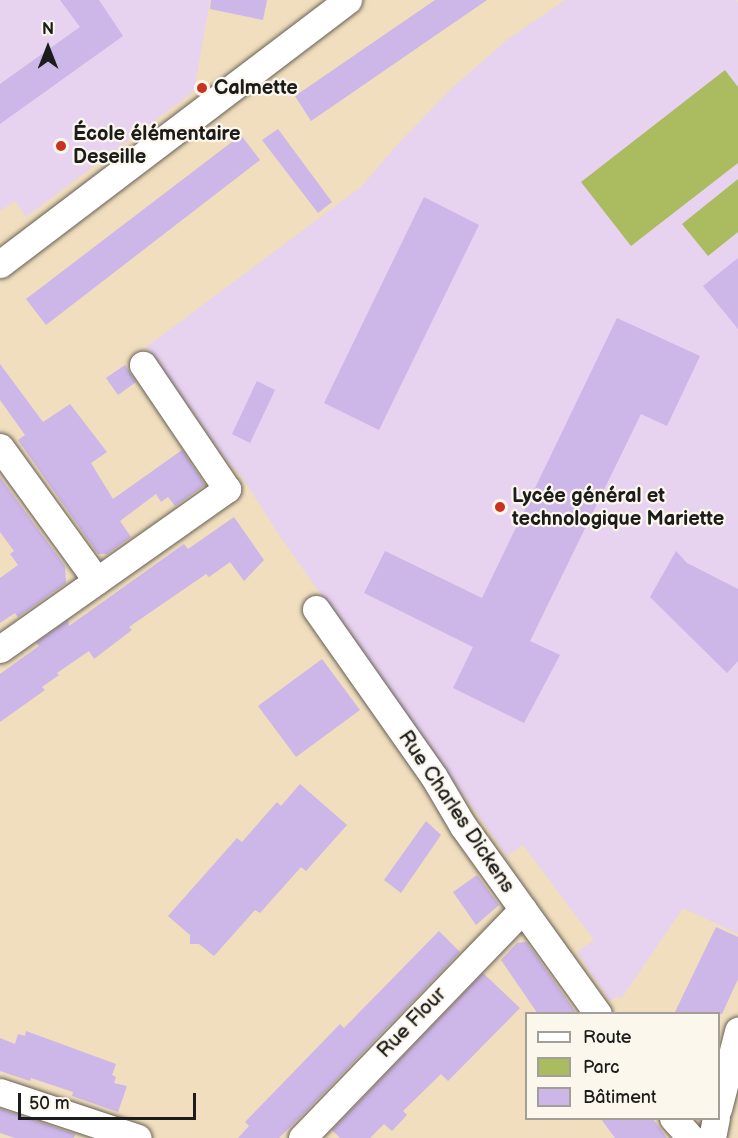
<!DOCTYPE html>
<html>
<head>
<meta charset="utf-8">
<style>
	body { margin:0 }
	#map { position:relative; width:738px; height:1138px; overflow:hidden; background:#f0debe; font-family:"Balsamiq Sans",sans-serif }
	div>[style] { position:absolute }
	.built>* { inset:0; background:#e7d2ef }
	.green>* { inset:0; background:#aabc5f }
	.building>* { inset:0; background:#cdb6e8 }
	.roads { filter:drop-shadow(0 0 2px #666055) drop-shadow(0 0 2px #666055) }
	.street>* { height:27px; margin:-13.5px; padding:0 13.5px; transform-origin:13.5px; border-radius:13.5px; background:#fff }
	.dots>* { width:16px; height:16px; translate:-50% -50%; box-sizing:border-box; border:3px solid #fbf7ec; border-radius:50% }
	span { translate:-50% -50%; white-space:nowrap; text-align:center; line-height:1.15; -webkit-text-stroke:4.5px #fbf7ec; paint-order:stroke }
	.poi-label { font-size:20px; color:#1c1c1c; font-weight:700 }
	.left { translate:0 -50%; text-align:left }
	.street-label { font-size:20px; color:#1c1c1c }
	.legend { position:absolute; left:525px; top:1012px; width:195px; height:108px; box-sizing:border-box; background:#fbf7ec; border:2px solid #a29f99; margin:0; padding:8px 10px; list-style:none; font-size:18px; color:#1c1c1c }
	.legend li { display:flex; align-items:center; gap:12px; height:30px }
	.legend b { width:30px; border:2px solid #a29f99 }
	.north { position:absolute; left:18px; top:18px; width:60px; height:60px; -webkit-text-stroke:4px #fbf7ec; paint-order:stroke; rotate:0deg; font-size:16px; font-weight:700; line-height:24px; text-align:center; color:#1c1c1c }
	.north::after { content:''; display:block; margin:auto; width:21px; height:27px; background:#1c1c1c; clip-path:polygon(50% 0,100% 100%,50% 72%,0 100%) }
	.scale { position:absolute; left:18px; top:1093px; width:178px; height:27px; box-sizing:border-box; border:3px solid #1c1c1c; border-top:0; padding-left:8px; font-size:18px; line-height:21px; white-space:nowrap; color:#1c1c1c; -webkit-text-stroke:4px #fbf7ec; paint-order:stroke }
</style>
</head>
<body>
<div id="map">
	<div class="built">
		<div style="clip-path:polygon(0 0,210px 0,194px 91px,26px 217px,15px 201px,0 211px)"></div>
		<div style="clip-path:polygon(565px 0,736px 0,738px 3px,738px 934px,683px 908px,621px 999px,617px 996px,610px 1001px,577px 952px,594px 940px,523px 845px,507px 856px,281px 538px,242px 477px,227px 461px,146px 347px,361px 187px,397px 145px,452px 88px,508px 39px)"></div>
	</div>
	<div class="green">
		<div style="clip-path:polygon(725px 70px,738px 87px,738px 163px,631px 246px,581px 182px)"></div>
		<div style="clip-path:polygon(738px 179px,738px 232px,708px 256px,682px 224px)"></div>
	</div>
	<div class="building">
		<div style="clip-path:polygon(60px 0,99px 0,123px 36px,0 124px,0 84px,80px 27px)"></div>
		<div style="clip-path:polygon(211px 0,267px 0,263px 20px,210px 9px)"></div>
		<div style="clip-path:polygon(435px 0,487px 0,311px 121px,295px 96px)"></div>
		<div style="clip-path:polygon(278px 129px,332px 202px,318px 213px,262px 140px)"></div>
		<div style="clip-path:polygon(241px 135px,260px 160px,46px 325px,26px 299px)"></div>
		<div style="clip-path:polygon(424px 197px,479px 225px,379px 430px,324px 403px)"></div>
		<div style="clip-path:polygon(738px 258px,738px 329px,703px 286px)"></div>
		<div style="clip-path:polygon(617px 318px,700px 356px,667px 426px,641px 414px,530px 641px,560px 655px,524px 723px,453px 688px,473px 647px,364px 593px,385px 551px,482px 598px)"></div>
		<div style="clip-path:polygon(0 364px,43px 422px,70px 404px,107px 452px,91px 463px,113px 499px,182px 450px,205px 485px,175px 506px,168px 497px,161px 502px,156px 494px,120px 521px,131px 537px,107px 554px,98px 554px,18px 440px,25px 435px,0 400px)"></div>
		<div style="clip-path:polygon(125px 365px,136px 382px,118px 395px,106px 378px)"></div>
		<div style="clip-path:polygon(257px 381px,275px 390px,250px 443px,232px 434px)"></div>
		<div style="clip-path:polygon(0 477px,65px 566px,66px 583px,18px 617px,15px 613px,0 623px,0 578px,18px 565px,10px 554px,14px 551px,0 532px)"></div>
		<div style="clip-path:polygon(234px 517px,264px 560px,244px 581px,230px 562px,209px 577px,206px 574px,129px 627px,132px 630px,94px 659px,89px 651px,57px 673px,59px 675px,42px 687px,45px 690px,0 722px,0 674px,39px 646px,36px 643px,68px 620px,69px 626px,184px 544px,188px 549px)"></div>
		<div style="clip-path:polygon(676px 551px,687px 563px,738px 589px,738px 661px,727px 673px,650px 597px)"></div>
		<div style="clip-path:polygon(322px 659px,360px 710px,296px 757px,258px 706px)"></div>
		<div style="clip-path:polygon(300px 784px,347px 825px,306px 871px,301px 867px,260px 913px,255px 910px,214px 956px,199px 944px,190px 944px,190px 935px,168px 916px,237px 838px,242px 842px,277px 802px,281px 806px)"></div>
		<div style="clip-path:polygon(426px 821px,441px 835px,401px 893px,384px 880px)"></div>
		<div style="clip-path:polygon(477px 875px,499px 905px,476px 925px,453px 892px)"></div>
		<div style="clip-path:polygon(716px 927px,738px 937px,738px 979px,722px 1014px,674px 1014px)"></div>
		<div style="clip-path:polygon(439px 931px,460px 952px,309px 1108px,279px 1138px,238px 1138px,249px 1126px,245px 1122px,340px 1024px,344px 1028px)"></div>
		<div style="clip-path:polygon(526px 942px,535px 954px,577px 1014px,538px 1014px,501px 960px,517px 943px)"></div>
		<div style="clip-path:polygon(483px 973px,520px 1008px,448px 1081px,441px 1074px,403px 1111px,407px 1115px,392px 1131px,384px 1124px,370px 1138px,340px 1138px,332px 1130px)"></div>
		<div style="clip-path:polygon(26px 1031px,116px 1064px,112px 1075px,116px 1077px,114px 1083px,127px 1086px,118px 1112px,72px 1096px,73px 1092px,31px 1078px,30px 1081px,0 1071px,0 1038px,15px 1044px,18px 1034px,25px 1036px)"></div>
		<div style="clip-path:polygon(0 1109px,75px 1134px,74px 1138px,15px 1138px,0 1133px)"></div>
		<div style="clip-path:polygon(601px 1119px,653px 1119px,667px 1138px,615px 1138px)"></div>
	</div>
	<div class="roads">
		<div class="street">
			<div style="left:0;top:264px;width:437px;rotate:-37.2deg"></div>
			<div style="left:0;top:447px;width:165px;rotate:54.1deg"></div>
			<div style="left:316px;top:609px;width:205px;rotate:54.9deg"></div>
			<div style="left:434px;top:777px;width:57px;rotate:59.4deg"></div>
			<div style="left:463px;top:826px;width:231px;rotate:54.3deg"></div>
			<div style="left:0;top:649px;width:278px;rotate:-35.2deg"></div>
			<div style="left:227px;top:489px;width:150px;rotate:-124.1deg"></div>
			<div style="left:0;top:1092px;width:145px;rotate:18.4deg"></div>
			<div style="left:718px;top:1109px;width:81px;rotate:-75.6deg"></div>
			<div style="left:673px;top:1118px;width:27px;rotate:48deg"></div>
			<div style="left:302px;top:1138px;width:318px;rotate:-46deg"></div>
			<div style="left:712px;top:1138px;width:20px;rotate:-79deg"></div>
		</div>
	</div>
	<div class="dots">
		<div style="left:202px;top:88px;background:#c8321e"></div>
		<div style="left:61px;top:146px;background:#c8321e"></div>
		<div style="left:500px;top:507px;background:#c8321e"></div>
	</div>
	<div class="poi-label">
		<span class="left" style="left:214px;top:88px">Calmette</span>
		<span class="left" style="left:73px;top:146px">École élémentaire<br>Deseille</span>
		<span class="left" style="left:512px;top:508px">Lycée général et<br>technologique Mariette</span>
	</div>
	<div class="street-label">
		<span style="left:456px;top:812px;rotate:56deg">Rue Charles Dickens</span>
		<span style="left:412px;top:1023px;rotate:-46deg">Rue Flour</span>
	</div>
	<ul class="legend">
	<li><b style="height:8px;background:#fff"></b>Route</li>
	<li><b style="height:16px;background:#aabc5f"></b>Parc</li>
	<li><b style="height:16px;background:#cdb6e8"></b>Bâtiment</li>
	</ul>
	<div class="north">N</div>
	<div class="scale">50 m</div>
</div>
</body>
</html>
